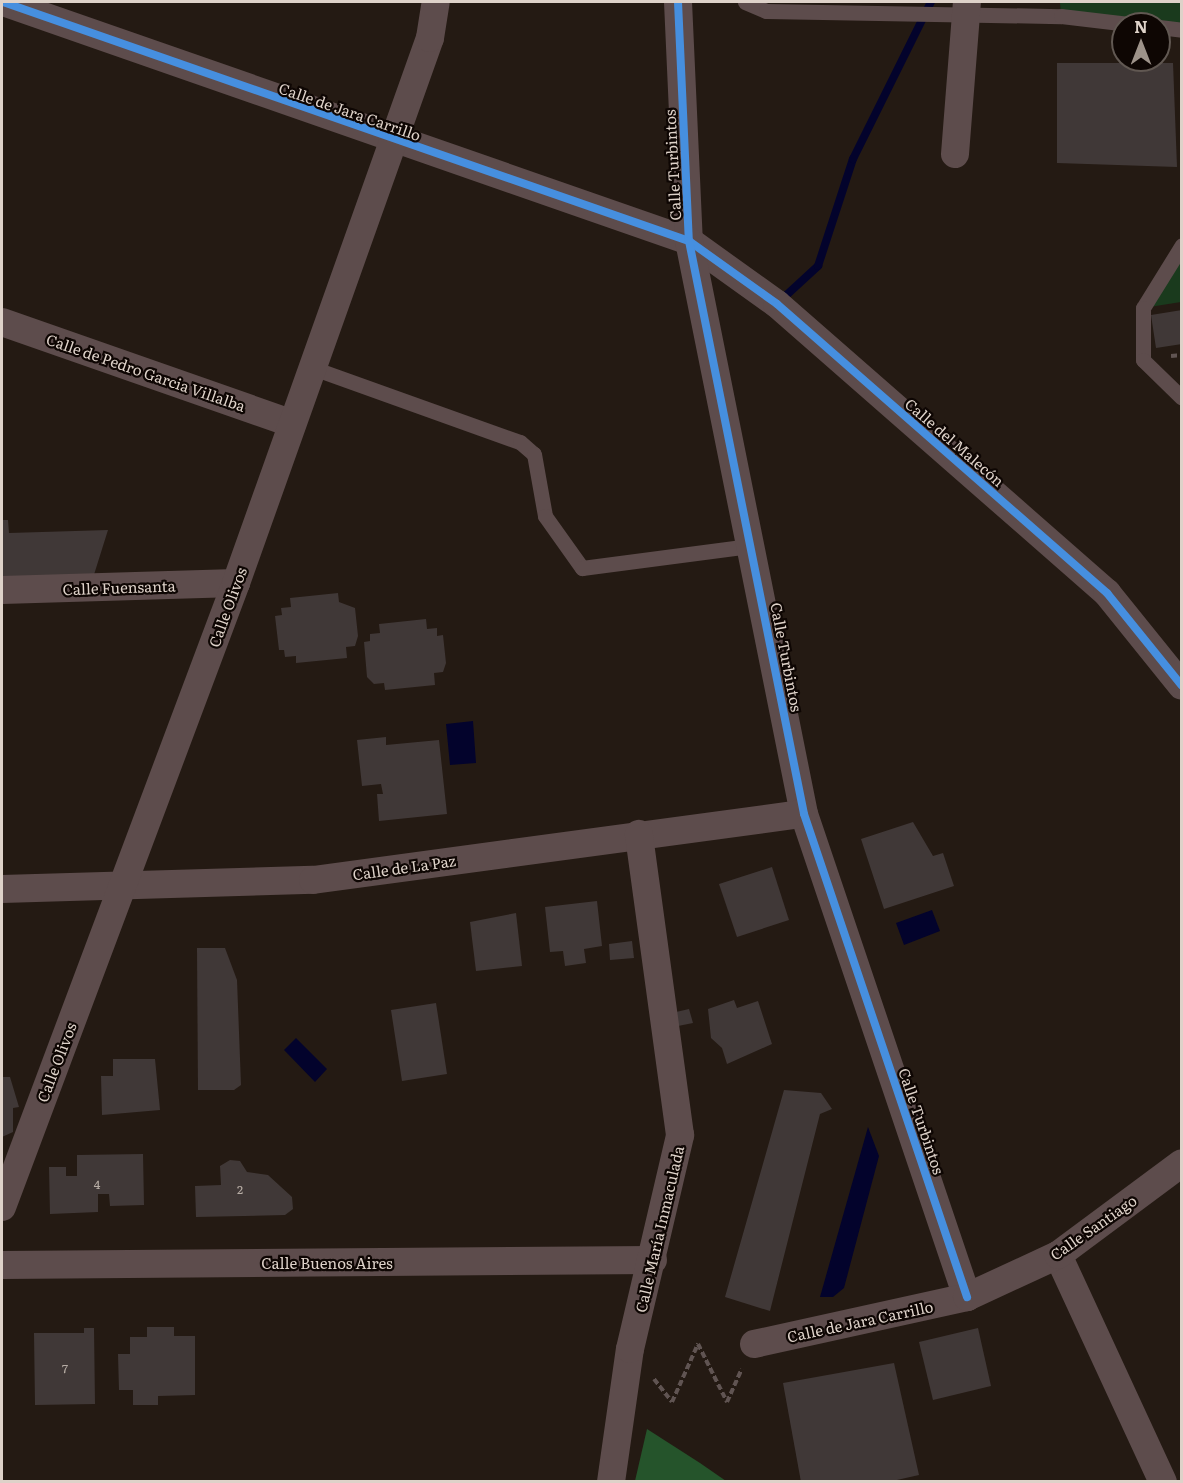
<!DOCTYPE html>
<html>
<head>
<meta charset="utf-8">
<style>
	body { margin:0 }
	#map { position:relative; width:1183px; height:1483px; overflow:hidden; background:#241a13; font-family:Literata,serif }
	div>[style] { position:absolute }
	.green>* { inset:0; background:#1a3a1d }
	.forest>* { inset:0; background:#25542b }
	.water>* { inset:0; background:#03032c }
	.stream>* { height:8px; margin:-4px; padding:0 4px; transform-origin:4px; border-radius:4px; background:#03032c }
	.building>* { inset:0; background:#403837 }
	.path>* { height:4px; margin-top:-2px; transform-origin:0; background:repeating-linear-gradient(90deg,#605452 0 6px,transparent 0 9px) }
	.lane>* { height:15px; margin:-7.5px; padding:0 7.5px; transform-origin:7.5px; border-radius:7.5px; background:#5d4c4c }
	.street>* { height:28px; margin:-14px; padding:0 14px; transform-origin:14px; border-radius:14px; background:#5d4c4c }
	.cycleway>* { height:8px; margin:-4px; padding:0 4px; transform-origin:4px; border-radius:4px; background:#468fdf }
	span { translate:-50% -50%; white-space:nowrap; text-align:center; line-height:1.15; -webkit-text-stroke:4.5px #0e0603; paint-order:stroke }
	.number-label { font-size:12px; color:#b6aca4 }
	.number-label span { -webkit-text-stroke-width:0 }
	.street-label { font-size:15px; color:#ded2c9 }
	.frame { position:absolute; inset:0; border:3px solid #ded2c9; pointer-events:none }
	.north { position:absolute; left:1111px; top:12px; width:60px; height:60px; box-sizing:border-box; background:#0e0603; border:2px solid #615852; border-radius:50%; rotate:0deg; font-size:16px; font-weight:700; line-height:24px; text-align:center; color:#ded2c9 }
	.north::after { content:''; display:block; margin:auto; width:21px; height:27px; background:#9d9289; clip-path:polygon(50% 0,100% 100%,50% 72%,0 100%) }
</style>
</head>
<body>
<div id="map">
	<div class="green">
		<div style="clip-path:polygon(1060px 2px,1181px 2px,1181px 30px,1061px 16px)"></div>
		<div style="clip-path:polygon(1181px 245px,1181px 302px,1143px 308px)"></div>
	</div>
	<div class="forest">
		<div style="clip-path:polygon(647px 1429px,700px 1463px,726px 1481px,635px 1481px)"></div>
	</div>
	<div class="water">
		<div style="clip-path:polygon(473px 721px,476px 763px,450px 765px,446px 724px)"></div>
		<div style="clip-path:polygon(932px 910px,940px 931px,904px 945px,896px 923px)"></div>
		<div style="clip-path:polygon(296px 1038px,327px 1069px,315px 1082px,284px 1050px)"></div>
		<div style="clip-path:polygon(868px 1127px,879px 1156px,844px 1288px,833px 1297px,820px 1297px)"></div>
	</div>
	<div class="stream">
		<div style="left:780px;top:301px;width:52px;rotate:-42.6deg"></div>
		<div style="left:818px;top:266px;width:113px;rotate:-71.9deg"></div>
		<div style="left:853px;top:159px;width:175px;rotate:-63.6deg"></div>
	</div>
	<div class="building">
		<div style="clip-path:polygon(1057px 63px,1173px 63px,1177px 167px,1057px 163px)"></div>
		<div style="clip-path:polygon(1182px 310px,1182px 344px,1156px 348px,1151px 315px)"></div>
		<div style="clip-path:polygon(2px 520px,8px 520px,9px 533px,108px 530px,92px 581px,2px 584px)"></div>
		<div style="clip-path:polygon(338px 593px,339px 602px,355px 608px,358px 636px,355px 646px,346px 647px,347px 658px,296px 663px,296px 656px,285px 657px,284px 650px,279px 650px,275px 616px,282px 615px,281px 608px,291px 607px,290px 598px)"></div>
		<div style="clip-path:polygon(426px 619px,427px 629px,437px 628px,437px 636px,443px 635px,446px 663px,443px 672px,434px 673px,435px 685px,385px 690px,384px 683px,374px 684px,367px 677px,364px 642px,370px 641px,370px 634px,380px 633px,379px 624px)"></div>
		<div style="clip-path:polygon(386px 737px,386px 745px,439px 740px,447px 814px,379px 821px,377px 794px,383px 794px,381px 784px,362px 786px,357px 740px)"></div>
		<div style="clip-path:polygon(913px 822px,933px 856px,943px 853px,954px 886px,884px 909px,861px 839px)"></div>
		<div style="clip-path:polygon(772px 867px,789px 920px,737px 937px,719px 884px)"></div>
		<div style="clip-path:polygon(597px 901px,602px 946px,584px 949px,586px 963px,565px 966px,563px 951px,550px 952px,545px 907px)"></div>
		<div style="clip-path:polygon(516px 913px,522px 966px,476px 971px,470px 922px)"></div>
		<div style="clip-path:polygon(632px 941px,634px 958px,610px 960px,609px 944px)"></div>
		<div style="clip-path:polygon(197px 948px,225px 948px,237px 980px,241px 1085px,234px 1090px,198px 1090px)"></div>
		<div style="clip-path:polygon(734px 1000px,737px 1008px,758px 1001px,772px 1044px,727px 1064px,722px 1048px,711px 1038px,708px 1009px)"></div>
		<div style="clip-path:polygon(436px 1003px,447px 1074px,402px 1081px,391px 1010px)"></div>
		<div style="clip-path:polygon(689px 1009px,693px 1023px,678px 1026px,676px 1012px)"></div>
		<div style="clip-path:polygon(113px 1059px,155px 1059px,160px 1110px,102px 1115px,101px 1076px,113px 1076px)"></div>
		<div style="clip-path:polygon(2px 1077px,10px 1077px,19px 1107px,13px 1108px,13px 1132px,2px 1137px)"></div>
		<div style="clip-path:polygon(784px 1090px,821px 1093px,832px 1109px,820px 1114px,770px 1311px,725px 1297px)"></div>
		<div style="clip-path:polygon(143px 1154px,144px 1205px,110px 1206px,109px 1194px,98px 1194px,98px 1212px,50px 1214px,49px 1167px,66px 1167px,66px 1176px,77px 1176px,77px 1155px)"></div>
		<div style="clip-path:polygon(230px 1160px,240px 1161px,247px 1172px,268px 1175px,292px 1197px,293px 1209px,285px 1215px,196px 1217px,195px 1186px,221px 1185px,220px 1166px)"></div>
		<div style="clip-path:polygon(147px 1327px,174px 1327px,174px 1336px,195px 1336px,195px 1395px,158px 1396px,158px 1405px,133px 1405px,133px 1390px,119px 1390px,118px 1354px,130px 1354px,130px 1337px,147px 1337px)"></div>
		<div style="clip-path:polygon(84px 1328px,94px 1328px,95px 1404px,35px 1405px,34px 1333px,84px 1333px)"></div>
		<div style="clip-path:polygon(978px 1328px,991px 1386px,933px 1400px,919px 1342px)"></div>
		<div style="clip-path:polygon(894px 1363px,919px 1475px,888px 1482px,801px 1482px,783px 1383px)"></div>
	</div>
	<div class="path">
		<div style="left:1171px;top:356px;width:11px;rotate:-5deg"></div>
		<div style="left:654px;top:1379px;width:29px;rotate:52deg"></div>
		<div style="left:672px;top:1402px;width:64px;rotate:-65.9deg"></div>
		<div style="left:698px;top:1344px;width:65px;rotate:63.4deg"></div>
		<div style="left:727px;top:1402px;width:36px;rotate:-66deg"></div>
	</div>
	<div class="lane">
		<div style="left:745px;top:2px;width:23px;rotate:23deg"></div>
		<div style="left:766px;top:11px;width:295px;rotate:1deg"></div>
		<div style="left:1061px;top:16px;width:68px;rotate:6.7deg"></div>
		<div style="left:1159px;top:27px;width:23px;rotate:7deg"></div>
		<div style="left:1182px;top:245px;width:74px;rotate:121.8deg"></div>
		<div style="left:1143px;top:308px;width:52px;rotate:90deg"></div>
		<div style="left:1143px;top:360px;width:54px;rotate:44.3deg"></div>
		<div style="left:310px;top:367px;width:223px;rotate:19.7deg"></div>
		<div style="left:520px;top:442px;width:18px;rotate:41deg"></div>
		<div style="left:534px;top:454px;width:63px;rotate:79.9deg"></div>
		<div style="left:545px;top:516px;width:64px;rotate:54.6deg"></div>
		<div style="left:582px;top:568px;width:169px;rotate:-7.5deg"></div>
	</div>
	<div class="street">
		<div style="left:3px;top:2px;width:726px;rotate:19.21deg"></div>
		<div style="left:689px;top:241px;width:108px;rotate:35.6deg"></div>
		<div style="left:777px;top:304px;width:439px;rotate:41.2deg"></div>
		<div style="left:1107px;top:593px;width:119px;rotate:51.1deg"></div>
		<div style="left:678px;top:2px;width:239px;rotate:87.4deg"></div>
		<div style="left:689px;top:241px;width:584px;rotate:78.65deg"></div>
		<div style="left:804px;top:814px;width:510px;rotate:71.35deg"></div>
		<div style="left:955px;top:154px;width:152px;rotate:-85.5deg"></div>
		<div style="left:2px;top:322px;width:306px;rotate:19.3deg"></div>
		<div style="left:2px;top:590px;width:234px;rotate:-1.7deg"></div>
		<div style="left:2px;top:889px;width:311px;rotate:-1.7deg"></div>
		<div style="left:313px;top:880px;width:495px;rotate:-7.7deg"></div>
		<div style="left:2px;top:1207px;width:666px;rotate:-69.44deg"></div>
		<div style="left:236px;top:583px;width:578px;rotate:-70.41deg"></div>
		<div style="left:430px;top:38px;width:36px;rotate:-81deg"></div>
		<div style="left:1058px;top:1255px;width:250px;rotate:65.2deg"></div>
		<div style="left:2px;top:1265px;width:651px;rotate:-0.44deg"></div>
		<div style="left:754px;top:1344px;width:218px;rotate:-12.4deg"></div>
		<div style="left:967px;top:1297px;width:100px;rotate:-24.8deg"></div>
		<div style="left:1058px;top:1255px;width:154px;rotate:-36.6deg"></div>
		<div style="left:611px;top:1482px;width:134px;rotate:-81.9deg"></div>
		<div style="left:630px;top:1349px;width:220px;rotate:-76.8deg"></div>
		<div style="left:680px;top:1135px;width:304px;rotate:-97.8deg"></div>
	</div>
	<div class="cycleway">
		<div style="left:3px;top:2px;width:726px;rotate:19.21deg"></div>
		<div style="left:689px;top:241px;width:108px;rotate:35.6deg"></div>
		<div style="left:777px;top:304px;width:439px;rotate:41.2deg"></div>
		<div style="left:1107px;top:593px;width:119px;rotate:51.1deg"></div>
		<div style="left:678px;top:2px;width:239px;rotate:87.4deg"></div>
		<div style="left:689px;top:241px;width:584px;rotate:78.65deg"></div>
		<div style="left:804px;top:814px;width:510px;rotate:71.35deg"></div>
	</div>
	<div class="number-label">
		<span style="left:97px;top:1185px">4</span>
		<span style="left:240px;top:1190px">2</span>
		<span style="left:65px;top:1369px">7</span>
	</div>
	<div class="street-label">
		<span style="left:350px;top:111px;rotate:19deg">Calle de Jara Carrillo</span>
		<span style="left:672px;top:165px;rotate:-93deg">Calle Turbintos</span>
		<span style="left:146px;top:372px;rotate:19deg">Calle de Pedro Garcia Villalba</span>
		<span style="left:955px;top:442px;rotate:41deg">Calle del Malecón</span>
		<span style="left:119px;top:587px;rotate:-2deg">Calle Fuensanta</span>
		<span style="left:227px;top:607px;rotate:-70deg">Calle Olivos</span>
		<span style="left:787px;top:657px;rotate:79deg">Calle Turbintos</span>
		<span style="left:404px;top:867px;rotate:-8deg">Calle de La Paz</span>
		<span style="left:56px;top:1062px;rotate:-69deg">Calle Olivos</span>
		<span style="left:922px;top:1121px;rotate:71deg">Calle Turbintos</span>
		<span style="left:1093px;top:1227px;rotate:-35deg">Calle Santiago</span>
		<span style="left:659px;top:1229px;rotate:-77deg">Calle María Inmaculada</span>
		<span style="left:327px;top:1263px">Calle Buenos Aires</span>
		<span style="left:860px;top:1321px;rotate:-12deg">Calle de Jara Carrillo</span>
	</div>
	<div class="frame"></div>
	<div class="north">N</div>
</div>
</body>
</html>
